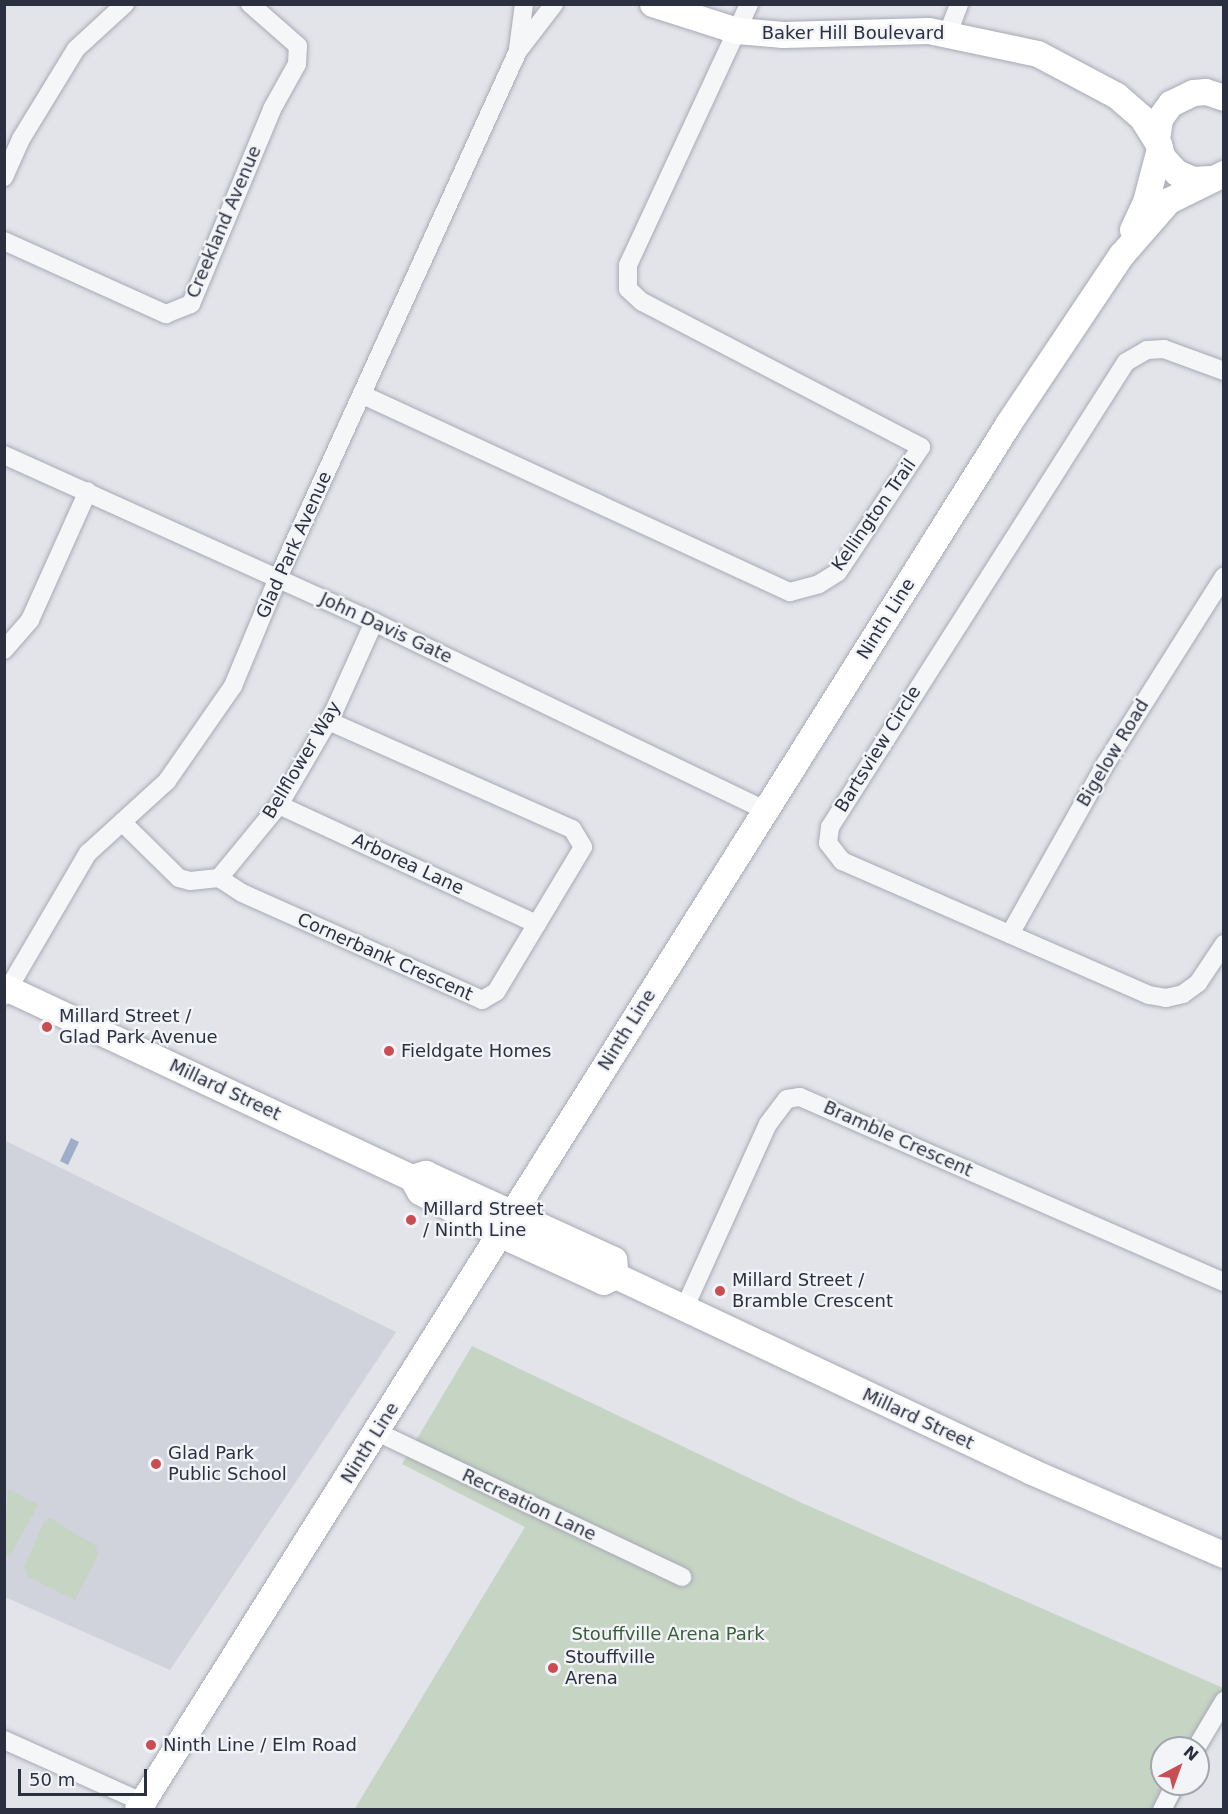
<!DOCTYPE html>
<html>
<head>
<meta charset="utf-8">
<style>
	body { margin:0 }
	#map { position:relative; width:1228px; height:1814px; overflow:hidden; background:#e2e4ea; font-family:"DejaVu Sans",sans-serif }
	div>[style] { position:absolute }
	.built>* { inset:0; background:#d0d3dc }
	.green>* { inset:0; background:#c6d4c4 }
	.water>* { inset:0; background:#9faec8 }
	.roads { filter:drop-shadow(0 0 2px #a7aab4) drop-shadow(0 0 2px #a7aab4) }
	.street>* { height:18px; margin:-9px; padding:0 9px; transform-origin:9px; border-radius:9px; background:#f5f6f8 }
	.secondary>* { height:26px; margin:-13px; padding:0 13px; transform-origin:13px; border-radius:13px; background:#fff }
	.dots>* { width:16px; height:16px; translate:-50% -50%; box-sizing:border-box; border:3px solid #f2f4f7; border-radius:50% }
	span { translate:-50% -50%; white-space:nowrap; text-align:center; line-height:1.15; -webkit-text-stroke:4.5px #f2f4f7; paint-order:stroke }
	.street-label { font-size:18px; color:#2b3041 }
	.poi-label { font-size:18px; color:#2b3041 }
	.left { translate:0 -50%; text-align:left }
	.park-label { font-size:18px; color:#3b5d39 }
	.frame { position:absolute; inset:0; border:6px solid #2b3041; pointer-events:none }
	.north { position:absolute; left:1150px; top:1736px; width:60px; height:60px; box-sizing:border-box; background:#f2f4f7; border:2px solid #a2a6ae; border-radius:50%; rotate:41deg; font-size:16px; font-weight:700; line-height:24px; text-align:center; color:#2b3041 }
	.north::after { content:''; display:block; margin:auto; width:21px; height:27px; background:#c94d52; clip-path:polygon(50% 0,100% 100%,50% 72%,0 100%) }
	.scale { position:absolute; left:18px; top:1769px; width:129px; height:27px; box-sizing:border-box; border:3px solid #2b3041; border-top:0; padding-left:8px; font-size:18px; line-height:21px; white-space:nowrap; color:#2b3041; -webkit-text-stroke:4px #f2f4f7; paint-order:stroke }
</style>
</head>
<body>
<div id="map">
	<div class="built">
		<div style="clip-path:polygon(4px 1140px,396px 1332px,170px 1670px,5px 1597px)"></div>
	</div>
	<div class="green">
		<div style="clip-path:polygon(472px 1346px,802px 1503px,1223px 1688px,1223px 1712px,1198px 1763px,1198px 1748px,1162px 1748px,1162px 1784px,1188px 1784px,1175px 1809px,354px 1810px,525px 1527px,402px 1464px)"></div>
		<div style="clip-path:polygon(8px 1489px,38px 1505px,10px 1556px,4px 1553px)"></div>
		<div style="clip-path:polygon(50px 1518px,96px 1546px,98px 1555px,75px 1600px,29px 1577px,24px 1567px,44px 1522px)"></div>
	</div>
	<div class="water">
		<div style="clip-path:polygon(71px 1138px,79px 1142px,68px 1165px,60px 1161px)"></div>
	</div>
	<div class="roads">
		<div class="street">
			<div style="left:948px;top:33px;width:31px;rotate:-69deg"></div>
			<div style="left:518px;top:49px;width:45px;rotate:-82.4deg"></div>
			<div style="left:4px;top:177px;width:42px;rotate:-65.9deg"></div>
			<div style="left:21px;top:139px;width:105px;rotate:-58.6deg"></div>
			<div style="left:76px;top:49px;width:67px;rotate:-42.6deg"></div>
			<div style="left:4px;top:241px;width:178px;rotate:24.3deg"></div>
			<div style="left:166px;top:314px;width:27px;rotate:-22deg"></div>
			<div style="left:191px;top:304px;width:211px;rotate:-67.4deg"></div>
			<div style="left:272px;top:109px;width:51px;rotate:-60.9deg"></div>
			<div style="left:297px;top:64px;width:18px;rotate:-87deg"></div>
			<div style="left:298px;top:46px;width:64px;rotate:-138.8deg"></div>
			<div style="left:1224px;top:371px;width:64px;rotate:-159.9deg"></div>
			<div style="left:1164px;top:349px;width:17px;rotate:177deg"></div>
			<div style="left:1147px;top:350px;width:24px;rotate:150deg"></div>
			<div style="left:1126px;top:362px;width:551px;rotate:122.48deg"></div>
			<div style="left:830px;top:827px;width:16px;rotate:97deg"></div>
			<div style="left:828px;top:843px;width:23px;rotate:52deg"></div>
			<div style="left:842px;top:861px;width:335px;rotate:23.6deg"></div>
			<div style="left:1149px;top:995px;width:17px;rotate:10deg"></div>
			<div style="left:1166px;top:998px;width:17px;rotate:-13deg"></div>
			<div style="left:1183px;top:994px;width:19px;rotate:-36deg"></div>
			<div style="left:1198px;top:983px;width:47px;rotate:-56.3deg"></div>
			<div style="left:363px;top:395px;width:470px;rotate:24.8deg"></div>
			<div style="left:790px;top:592px;width:30px;rotate:-15deg"></div>
			<div style="left:819px;top:584px;width:22px;rotate:-32deg"></div>
			<div style="left:838px;top:572px;width:150px;rotate:-56.4deg"></div>
			<div style="left:921px;top:447px;width:314px;rotate:-152.5deg"></div>
			<div style="left:642px;top:302px;width:19px;rotate:-137deg"></div>
			<div style="left:628px;top:289px;width:24px;rotate:-90deg"></div>
			<div style="left:628px;top:265px;width:288px;rotate:-65.1deg"></div>
			<div style="left:4px;top:455px;width:406px;rotate:24.3deg"></div>
			<div style="left:374px;top:622px;width:433px;rotate:25.7deg"></div>
			<div style="left:4px;top:650px;width:40px;rotate:-49deg"></div>
			<div style="left:30px;top:620px;width:141px;rotate:-65.8deg"></div>
			<div style="left:279px;top:805px;width:284px;rotate:24.8deg"></div>
			<div style="left:122px;top:822px;width:80px;rotate:44.5deg"></div>
			<div style="left:179px;top:878px;width:11px;rotate:15deg"></div>
			<div style="left:190px;top:881px;width:29px;rotate:-6deg"></div>
			<div style="left:219px;top:878px;width:94px;rotate:-50.6deg"></div>
			<div style="left:279px;top:805px;width:109px;rotate:-59.7deg"></div>
			<div style="left:334px;top:711px;width:98px;rotate:-65.8deg"></div>
			<div style="left:219px;top:878px;width:27px;rotate:33deg"></div>
			<div style="left:242px;top:893px;width:263px;rotate:24deg"></div>
			<div style="left:482px;top:1000px;width:16px;rotate:-30deg"></div>
			<div style="left:496px;top:992px;width:169px;rotate:-59deg"></div>
			<div style="left:583px;top:847px;width:21px;rotate:-121deg"></div>
			<div style="left:572px;top:829px;width:267px;rotate:-156.1deg"></div>
			<div style="left:1010px;top:934px;width:196px;rotate:-60.7deg"></div>
			<div style="left:1106px;top:763px;width:221px;rotate:-57.7deg"></div>
			<div style="left:4px;top:996px;width:166px;rotate:-59.6deg"></div>
			<div style="left:88px;top:853px;width:107px;rotate:-42.3deg"></div>
			<div style="left:167px;top:781px;width:116px;rotate:-55.2deg"></div>
			<div style="left:233px;top:686px;width:117px;rotate:-67.4deg"></div>
			<div style="left:278px;top:578px;width:579px;rotate:-65.52deg"></div>
			<div style="left:518px;top:51px;width:59px;rotate:-52.5deg"></div>
			<div style="left:684px;top:1309px;width:203px;rotate:-65.6deg"></div>
			<div style="left:768px;top:1124px;width:31px;rotate:-53deg"></div>
			<div style="left:787px;top:1099px;width:13px;rotate:-9deg"></div>
			<div style="left:800px;top:1097px;width:463px;rotate:23.6deg"></div>
			<div style="left:377px;top:1432px;width:338px;rotate:25.4deg"></div>
			<div style="left:4px;top:1740px;width:151px;rotate:24.2deg"></div>
			<div style="left:1196px;top:1748px;width:55px;rotate:-59.2deg"></div>
			<div style="left:1162px;top:1810px;width:29px;rotate:-63deg"></div>
		</div>
		<div class="secondary">
			<div style="left:653px;top:4px;width:88px;rotate:17.8deg"></div>
			<div style="left:737px;top:31px;width:47px;rotate:4.9deg"></div>
			<div style="left:784px;top:35px;width:145px;rotate:-1.6deg"></div>
			<div style="left:929px;top:31px;width:111px;rotate:11.9deg"></div>
			<div style="left:1038px;top:54px;width:89px;rotate:28deg"></div>
			<div style="left:1117px;top:96px;width:35px;rotate:41deg"></div>
			<div style="left:1143px;top:119px;width:31px;rotate:58deg"></div>
			<div style="left:1211px;top:179px;width:18px;rotate:177deg"></div>
			<div style="left:1193px;top:180px;width:17px;rotate:-156deg"></div>
			<div style="left:1177px;top:173px;width:21px;rotate:-133deg"></div>
			<div style="left:1163px;top:158px;width:20px;rotate:-108deg"></div>
			<div style="left:1157px;top:139px;width:20px;rotate:-81deg"></div>
			<div style="left:1160px;top:119px;width:19px;rotate:-54deg"></div>
			<div style="left:1171px;top:104px;width:25px;rotate:-26deg"></div>
			<div style="left:1194px;top:93px;width:12px;rotate:-5deg"></div>
			<div style="left:1206px;top:92px;width:19px;rotate:18deg"></div>
			<div style="left:1133px;top:230px;width:31px;rotate:-65deg"></div>
			<div style="left:1146px;top:202px;width:55px;rotate:-75.2deg"></div>
			<div style="left:4px;top:987px;width:450px;rotate:25.1deg"></div>
			<div style="left:412px;top:1178px;width:16px;rotate:60deg"></div>
			<div style="left:420px;top:1192px;width:92px;rotate:28deg"></div>
			<div style="left:501px;top:1235px;width:113px;rotate:24.5deg"></div>
			<div style="left:604px;top:1282px;width:13px;rotate:-27deg"></div>
			<div style="left:412px;top:1178px;width:15px;rotate:-16deg"></div>
			<div style="left:426px;top:1174px;width:207px;rotate:24.6deg"></div>
			<div style="left:614px;top:1260px;width:16px;rotate:83deg"></div>
			<div style="left:616px;top:1276px;width:460px;rotate:25.2deg"></div>
			<div style="left:1032px;top:1472px;width:209px;rotate:23.4deg"></div>
			<div style="left:138px;top:1810px;width:1636px;rotate:-57.86deg"></div>
			<div style="left:1008px;top:425px;width:205px;rotate:-56.2deg"></div>
			<div style="left:1122px;top:255px;width:72px;rotate:-49deg"></div>
			<div style="left:1169px;top:201px;width:61px;rotate:-26.1deg"></div>
		</div>
	</div>
	<div class="dots">
		<div style="left:47px;top:1027px;background:#c94d52"></div>
		<div style="left:389px;top:1051px;background:#c94d52"></div>
		<div style="left:411px;top:1220px;background:#c94d52"></div>
		<div style="left:720px;top:1291px;background:#c94d52"></div>
		<div style="left:156px;top:1464px;background:#c94d52"></div>
		<div style="left:553px;top:1668px;background:#c94d52"></div>
		<div style="left:151px;top:1745px;background:#c94d52"></div>
	</div>
	<div class="street-label">
		<span style="left:853px;top:33px">Baker Hill Boulevard</span>
		<span style="left:224px;top:222px;rotate:-67deg">Creekland Avenue</span>
		<span style="left:874px;top:515px;rotate:-55deg">Kellington Trail</span>
		<span style="left:294px;top:545px;rotate:-66deg">Glad Park Avenue</span>
		<span style="left:886px;top:619px;rotate:-58deg">Ninth Line</span>
		<span style="left:386px;top:628px;rotate:25deg">John Davis Gate</span>
		<span style="left:878px;top:749px;rotate:-58deg">Bartsview Circle</span>
		<span style="left:1113px;top:753px;rotate:-59deg">Bigelow Road</span>
		<span style="left:302px;top:760px;rotate:-59deg">Bellflower Way</span>
		<span style="left:408px;top:864px;rotate:25deg">Arborea Lane</span>
		<span style="left:385px;top:957px;rotate:24deg">Cornerbank Crescent</span>
		<span style="left:627px;top:1030px;rotate:-58deg">Ninth Line</span>
		<span style="left:225px;top:1090px;rotate:25deg">Millard Street</span>
		<span style="left:898px;top:1139px;rotate:24deg">Bramble Crescent</span>
		<span style="left:918px;top:1419px;rotate:25deg">Millard Street</span>
		<span style="left:370px;top:1443px;rotate:-58deg">Ninth Line</span>
		<span style="left:529px;top:1505px;rotate:25deg">Recreation Lane</span>
	</div>
	<div class="poi-label">
		<span class="left" style="left:59px;top:1027px">Millard Street /<br>Glad Park Avenue</span>
		<span class="left" style="left:401px;top:1051px">Fieldgate Homes</span>
		<span class="left" style="left:423px;top:1220px">Millard Street<br>/ Ninth Line</span>
		<span class="left" style="left:732px;top:1291px">Millard Street /<br>Bramble Crescent</span>
		<span class="left" style="left:168px;top:1464px">Glad Park<br>Public School</span>
		<span class="left" style="left:565px;top:1668px">Stouffville<br>Arena</span>
		<span class="left" style="left:163px;top:1745px">Ninth Line / Elm Road</span>
	</div>
	<div class="park-label">
		<span style="left:668px;top:1634px">Stouffville Arena Park</span>
	</div>
	<div class="frame"></div>
	<div class="north">N</div>
	<div class="scale">50 m</div>
</div>
</body>
</html>
